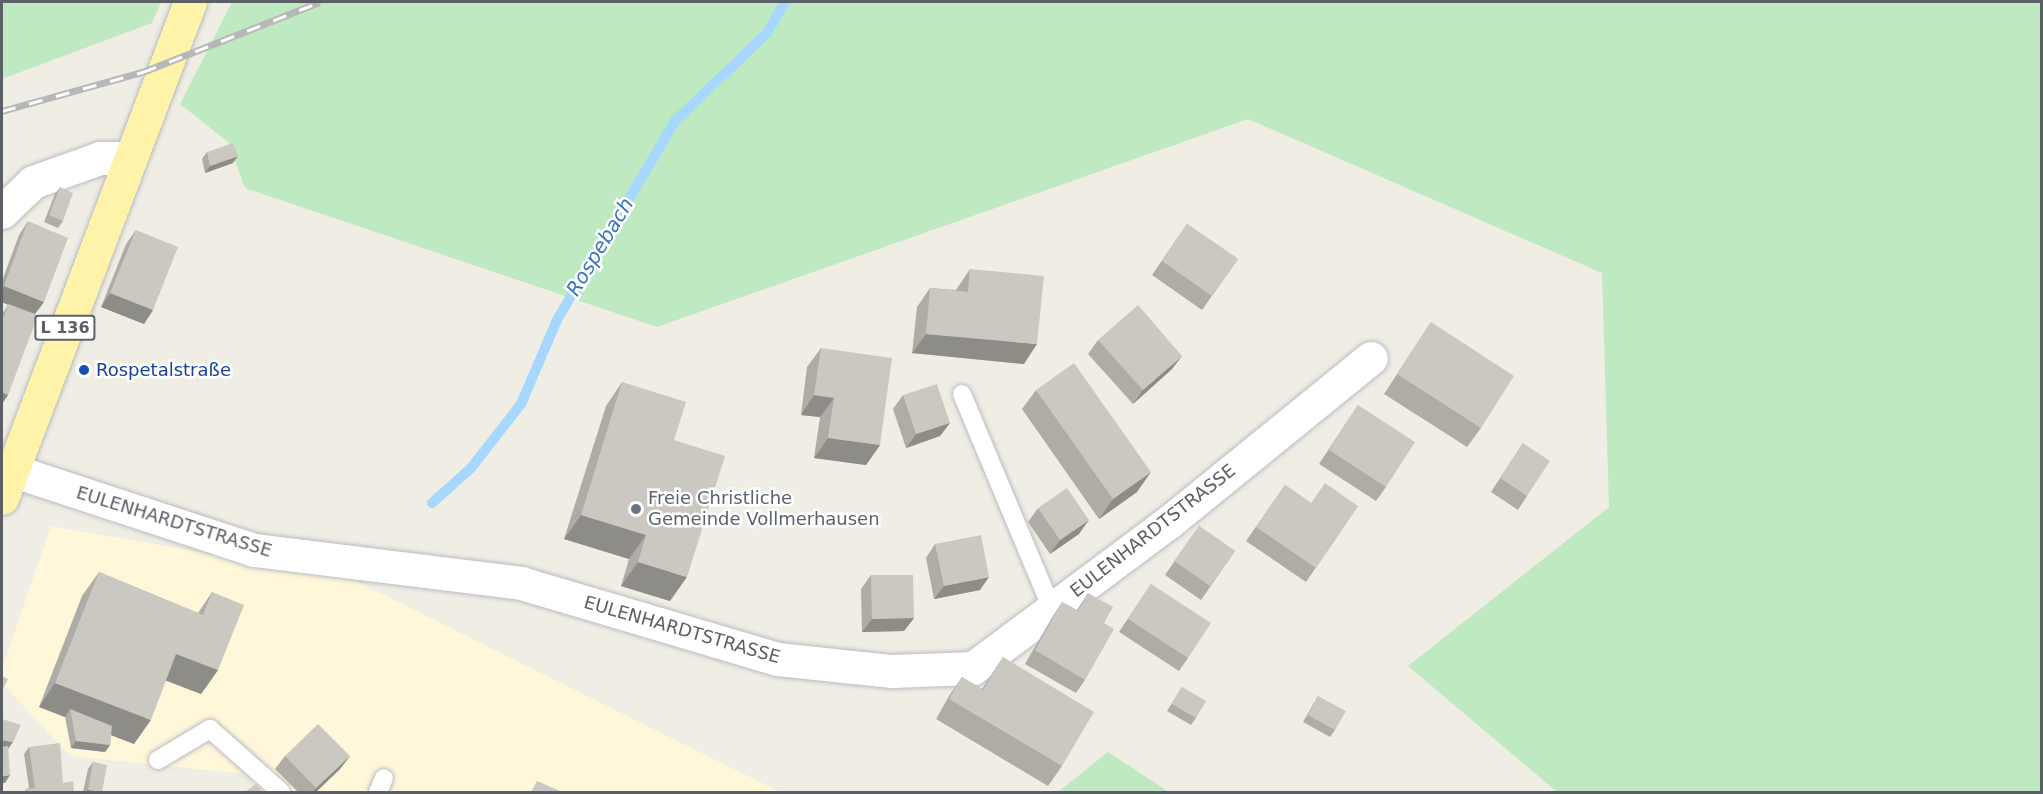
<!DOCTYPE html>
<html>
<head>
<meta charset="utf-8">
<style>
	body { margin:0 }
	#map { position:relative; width:2043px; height:794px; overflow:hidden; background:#f0eee4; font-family:"DejaVu Sans",sans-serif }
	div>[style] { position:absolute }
	.commercial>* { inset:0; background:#fff7da }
	.green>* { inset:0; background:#bfe9c0 }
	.stream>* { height:10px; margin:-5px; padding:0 5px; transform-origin:5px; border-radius:5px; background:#a5d7ff }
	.roads { filter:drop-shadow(0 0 2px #b9bcc1) drop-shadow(0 0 2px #b9bcc1) }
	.service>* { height:18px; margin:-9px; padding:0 9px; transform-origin:9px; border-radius:9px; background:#fff }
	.minor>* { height:33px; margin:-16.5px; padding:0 16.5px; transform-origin:16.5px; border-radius:16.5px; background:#fff }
	.primary>* { height:33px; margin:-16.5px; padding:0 16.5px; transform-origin:16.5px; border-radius:16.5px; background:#fff3aa }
	.rail>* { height:7px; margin-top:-3.5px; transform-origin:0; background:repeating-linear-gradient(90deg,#fff 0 14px,#b6b7b7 0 28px); box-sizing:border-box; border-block:2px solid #b6b7b7 }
	.wall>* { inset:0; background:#afaca6 }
	.shaded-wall>* { inset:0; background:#8e8c87 }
	.building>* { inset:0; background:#cbc8c1 }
	.dots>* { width:16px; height:16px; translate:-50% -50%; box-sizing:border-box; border:3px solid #fff; border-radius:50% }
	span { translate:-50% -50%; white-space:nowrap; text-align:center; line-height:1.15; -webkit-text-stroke:5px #fff; paint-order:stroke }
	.shield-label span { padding:2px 4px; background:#fff; border:2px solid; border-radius:4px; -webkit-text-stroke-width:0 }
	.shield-label { font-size:16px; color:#5c6066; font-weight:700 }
	.transit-label { font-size:18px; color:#164399 }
	.left { translate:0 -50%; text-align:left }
	.worship-label { font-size:18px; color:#5b616d }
	.street-label { font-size:18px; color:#5c6066 }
	.water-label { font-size:20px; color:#3a76b9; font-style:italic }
	.frame { position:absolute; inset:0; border:3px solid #5c6066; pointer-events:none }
</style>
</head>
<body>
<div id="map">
	<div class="commercial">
		<div style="clip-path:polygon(51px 526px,352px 579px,780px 792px,262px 792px,245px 774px,70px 756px,2px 683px,2px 669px)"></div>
	</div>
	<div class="green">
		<div style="clip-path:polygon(2px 2px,161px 2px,152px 23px,2px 79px)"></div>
		<div style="clip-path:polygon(232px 2px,2041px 2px,2041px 792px,1557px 792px,1408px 666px,1609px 507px,1602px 273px,1248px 119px,657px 327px,245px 188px,228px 142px,180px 104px)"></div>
		<div style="clip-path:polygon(1108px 752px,1169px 792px,1058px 792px)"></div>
	</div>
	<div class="stream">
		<div style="left:432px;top:503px;width:52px;rotate:-41.9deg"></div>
		<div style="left:471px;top:468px;width:81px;rotate:-52deg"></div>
		<div style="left:521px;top:404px;width:91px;rotate:-66.8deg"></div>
		<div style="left:557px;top:320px;width:231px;rotate:-59.3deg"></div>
		<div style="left:675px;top:121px;width:127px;rotate:-43.7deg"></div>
		<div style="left:767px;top:33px;width:36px;rotate:-60deg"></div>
	</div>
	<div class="roads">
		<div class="service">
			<div style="left:962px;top:394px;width:233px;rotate:67.3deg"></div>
			<div style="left:158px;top:760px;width:61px;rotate:-30.8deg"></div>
			<div style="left:210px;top:729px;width:95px;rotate:41.6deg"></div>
			<div style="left:378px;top:792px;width:15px;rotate:-67deg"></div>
		</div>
		<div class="minor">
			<div style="left:2px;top:212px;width:43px;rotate:-44.1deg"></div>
			<div style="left:33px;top:182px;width:71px;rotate:-19.7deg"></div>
			<div style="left:100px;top:158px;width:30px"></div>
			<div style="left:11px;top:470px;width:256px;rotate:18.2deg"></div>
			<div style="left:254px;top:550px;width:269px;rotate:7deg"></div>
			<div style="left:521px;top:583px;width:267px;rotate:16.5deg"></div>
			<div style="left:777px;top:659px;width:116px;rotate:6deg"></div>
			<div style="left:892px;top:671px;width:81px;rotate:-2.1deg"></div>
			<div style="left:973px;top:668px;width:244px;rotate:-36.7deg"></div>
			<div style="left:1169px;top:522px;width:260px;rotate:-39.1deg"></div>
		</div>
		<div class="primary">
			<div style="left:2px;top:498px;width:530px;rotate:-69.24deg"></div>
		</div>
	</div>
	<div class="rail">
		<div style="left:2px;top:111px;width:146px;rotate:-15.5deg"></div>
		<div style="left:143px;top:72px;width:190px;rotate:-21.6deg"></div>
	</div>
	<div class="wall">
		<div style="clip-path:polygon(207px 152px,233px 163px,205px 173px,202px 159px)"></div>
		<div style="clip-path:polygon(60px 187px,63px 221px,58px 228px,44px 222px,55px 194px)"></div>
		<div style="clip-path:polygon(28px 221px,44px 302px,35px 314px,8px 395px,2px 404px,2px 314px,8px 305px,2px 302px,2px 281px,19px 235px)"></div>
		<div style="clip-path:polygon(1187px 224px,1238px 259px,1202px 310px,1152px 275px)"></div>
		<div style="clip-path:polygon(136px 230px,153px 310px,144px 324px,101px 307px,126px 244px)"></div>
		<div style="clip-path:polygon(970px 269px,1024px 364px,912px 353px,917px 307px,930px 288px,956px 290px)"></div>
		<div style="clip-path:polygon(1431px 322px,1481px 428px,1467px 447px,1384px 394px)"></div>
		<div style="clip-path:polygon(1098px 340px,1172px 369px,1133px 404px,1088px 354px)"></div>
		<div style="clip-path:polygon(821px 348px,880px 445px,866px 465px,814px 458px,820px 417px,801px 415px,807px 367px)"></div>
		<div style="clip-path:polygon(622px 382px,674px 440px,670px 601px,621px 586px,629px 559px,564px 539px,606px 406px)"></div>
		<div style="clip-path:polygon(1036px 390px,1137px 492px,1099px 519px,1022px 409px)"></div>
		<div style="clip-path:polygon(903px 395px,950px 423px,940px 436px,906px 448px,893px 409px)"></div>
		<div style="clip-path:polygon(1358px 405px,1386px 487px,1376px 501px,1319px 464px)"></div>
		<div style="clip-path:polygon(1523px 443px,1527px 496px,1518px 510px,1491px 492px)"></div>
		<div style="clip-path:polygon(1285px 485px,1311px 503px,1358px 506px,1306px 582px,1246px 541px)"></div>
		<div style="clip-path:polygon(1038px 508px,1079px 534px,1050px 554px,1028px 522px)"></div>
		<div style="clip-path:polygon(1199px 526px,1235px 551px,1201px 600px,1165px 575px)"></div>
		<div style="clip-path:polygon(935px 544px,980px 590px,934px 599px,926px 558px)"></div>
		<div style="clip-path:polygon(99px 572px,198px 613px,212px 592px,218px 670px,201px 694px,166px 680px,134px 744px,111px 735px,110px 745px,105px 752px,71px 748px,65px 717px,39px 707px,82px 596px)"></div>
		<div style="clip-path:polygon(871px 575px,914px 618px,904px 631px,862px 632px,861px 589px)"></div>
		<div style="clip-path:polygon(1151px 584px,1188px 658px,1179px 671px,1119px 632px)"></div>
		<div style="clip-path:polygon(1088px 593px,1104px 623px,1085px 680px,1076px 693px,1025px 664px,1053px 616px,1062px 602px,1077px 610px)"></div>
		<div style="clip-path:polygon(1003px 657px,1062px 766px,1048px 786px,936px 719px,949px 696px,962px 677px,982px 689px)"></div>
		<div style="clip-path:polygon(1182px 687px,1196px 718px,1191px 725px,1167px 711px)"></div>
		<div style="clip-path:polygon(1318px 696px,1335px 730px,1330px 737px,1303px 722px)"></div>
		<div style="clip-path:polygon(29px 747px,63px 783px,74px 792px,24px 792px,26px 789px,29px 788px,24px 754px)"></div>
		<div style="clip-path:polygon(285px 756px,350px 756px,340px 769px,316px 792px,298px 792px,275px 769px)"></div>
		<div style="clip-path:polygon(93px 762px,102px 792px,83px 792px,88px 769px)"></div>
	</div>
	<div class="shaded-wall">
		<div style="clip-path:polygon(238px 156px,233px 163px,205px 173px,210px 166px)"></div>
		<div style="clip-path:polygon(4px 286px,44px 302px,34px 315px,2px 302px,2px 289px)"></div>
		<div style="clip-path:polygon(110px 293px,153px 310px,144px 324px,101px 307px)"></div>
		<div style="clip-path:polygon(926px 334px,1037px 344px,1024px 364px,912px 353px)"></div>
		<div style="clip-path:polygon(1182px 356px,1172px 369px,1133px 404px,1143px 390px)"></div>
		<div style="clip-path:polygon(2px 392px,8px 395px,2px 404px)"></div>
		<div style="clip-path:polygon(814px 395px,834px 398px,820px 417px,801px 415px)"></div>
		<div style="clip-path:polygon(950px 423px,940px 436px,906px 448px,916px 434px)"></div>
		<div style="clip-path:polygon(828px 438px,880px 445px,866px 465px,814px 458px)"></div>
		<div style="clip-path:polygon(1151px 472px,1137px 492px,1099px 519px,1113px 499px)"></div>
		<div style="clip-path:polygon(581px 515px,646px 535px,629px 559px,564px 539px)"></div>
		<div style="clip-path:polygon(1089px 520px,1079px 534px,1050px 554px,1060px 540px)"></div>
		<div style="clip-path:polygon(638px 562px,687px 577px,670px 601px,621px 586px)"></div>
		<div style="clip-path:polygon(989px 577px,980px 590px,934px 599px,944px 586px)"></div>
		<div style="clip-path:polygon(914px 618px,904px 631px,862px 632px,872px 619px)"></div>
		<div style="clip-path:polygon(176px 654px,218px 670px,201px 694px,159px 678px)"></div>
		<div style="clip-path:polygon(55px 683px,151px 720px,134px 744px,72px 720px,70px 709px,65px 717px,39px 707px)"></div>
		<div style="clip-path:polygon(2px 740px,13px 742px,8px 749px,2px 748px)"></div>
		<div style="clip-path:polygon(76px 741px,110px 745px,105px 752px,71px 748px)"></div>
		<div style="clip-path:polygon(350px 756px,340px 769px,316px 792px,313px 792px,316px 788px)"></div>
		<div style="clip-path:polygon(10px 775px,5px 783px,2px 783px,2px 776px)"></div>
		<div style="clip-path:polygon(88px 790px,102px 792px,86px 792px)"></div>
	</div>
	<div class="building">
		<div style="clip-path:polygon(233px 143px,238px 156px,210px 166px,207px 152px)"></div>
		<div style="clip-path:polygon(60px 187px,73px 193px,63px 221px,49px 215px)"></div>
		<div style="clip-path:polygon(28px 221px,68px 238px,44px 302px,4px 286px)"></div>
		<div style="clip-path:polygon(1187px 224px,1238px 259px,1212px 296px,1162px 261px)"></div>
		<div style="clip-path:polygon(136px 230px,178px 247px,153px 310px,110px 293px)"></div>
		<div style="clip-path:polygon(970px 269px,1044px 276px,1037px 344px,926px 334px,930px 288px,968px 292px)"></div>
		<div style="clip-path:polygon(8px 304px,38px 315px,8px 395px,2px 392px,2px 322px)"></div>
		<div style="clip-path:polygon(1138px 305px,1182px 356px,1143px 390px,1098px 340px)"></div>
		<div style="clip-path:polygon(1431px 322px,1514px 376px,1481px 428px,1397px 374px)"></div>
		<div style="clip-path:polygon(821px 348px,892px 358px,880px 445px,828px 438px,834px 398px,814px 395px)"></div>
		<div style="clip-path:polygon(1074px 363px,1151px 472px,1113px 499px,1036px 390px)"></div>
		<div style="clip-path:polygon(622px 382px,686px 402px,674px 440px,725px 456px,687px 577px,638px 562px,646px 535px,581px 515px)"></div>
		<div style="clip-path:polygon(937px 384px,950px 423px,916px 434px,903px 395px)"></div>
		<div style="clip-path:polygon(1358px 405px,1415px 442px,1386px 487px,1329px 450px)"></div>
		<div style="clip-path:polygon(1523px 443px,1550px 461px,1527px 496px,1500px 478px)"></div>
		<div style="clip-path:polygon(1325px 483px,1358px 506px,1316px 568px,1256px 527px,1285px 485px,1311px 503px)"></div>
		<div style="clip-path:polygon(1067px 488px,1089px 520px,1060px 540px,1038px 508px)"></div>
		<div style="clip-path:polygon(1199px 526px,1235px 551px,1210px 586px,1174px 561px)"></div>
		<div style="clip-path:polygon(981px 535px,989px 577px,944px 586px,935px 544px)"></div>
		<div style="clip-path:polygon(99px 572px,203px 615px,212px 592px,244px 605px,218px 670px,176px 654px,151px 720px,55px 683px)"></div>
		<div style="clip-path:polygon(871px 575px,913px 575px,914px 618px,872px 619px)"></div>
		<div style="clip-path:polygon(1151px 584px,1211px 623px,1188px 658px,1128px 619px)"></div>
		<div style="clip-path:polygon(1088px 593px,1113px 607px,1104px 623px,1114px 629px,1085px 680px,1035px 650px,1062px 602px,1078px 611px)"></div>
		<div style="clip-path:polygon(1003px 657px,1094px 712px,1062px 766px,949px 699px,962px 677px,983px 690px)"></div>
		<div style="clip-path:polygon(2px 676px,8px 679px,2px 691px)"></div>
		<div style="clip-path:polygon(1182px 687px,1206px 701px,1196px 718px,1172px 704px)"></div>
		<div style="clip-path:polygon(1318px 696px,1346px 711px,1335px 730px,1308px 715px)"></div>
		<div style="clip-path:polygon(70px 709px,112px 726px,110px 745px,76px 741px)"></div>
		<div style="clip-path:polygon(2px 719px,21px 725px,13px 742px,2px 740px)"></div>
		<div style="clip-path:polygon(318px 724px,350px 756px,316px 788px,285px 756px)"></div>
		<div style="clip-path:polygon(60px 743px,63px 783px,73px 781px,74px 792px,27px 792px,26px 789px,35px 788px,29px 747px)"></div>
		<div style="clip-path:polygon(8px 746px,10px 775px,2px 776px,2px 747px)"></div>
		<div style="clip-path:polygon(93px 762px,107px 765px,102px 792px,88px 790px)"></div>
		<div style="clip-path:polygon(537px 781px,562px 792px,531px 792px)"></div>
		<div style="clip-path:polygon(2px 783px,3px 783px,3px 792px,2px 792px)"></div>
		<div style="clip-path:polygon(256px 784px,263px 792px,245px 792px)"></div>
	</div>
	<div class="dots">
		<div style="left:84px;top:370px;background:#1a4fb4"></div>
		<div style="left:636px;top:509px;background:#6b7280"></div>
	</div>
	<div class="shield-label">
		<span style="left:65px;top:328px">L 136</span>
	</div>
	<div class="transit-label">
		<span class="left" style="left:96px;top:370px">Rospetalstraße</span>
	</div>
	<div class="worship-label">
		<span class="left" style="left:648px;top:509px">Freie Christliche<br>Gemeinde Vollmerhausen</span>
	</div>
	<div class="street-label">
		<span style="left:174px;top:522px;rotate:17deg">EULENHARDTSTRASSE</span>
		<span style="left:1153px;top:531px;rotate:-38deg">EULENHARDTSTRASSE</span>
		<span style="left:682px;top:630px;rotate:16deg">EULENHARDTSTRASSE</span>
	</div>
	<div class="water-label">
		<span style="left:600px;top:247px;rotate:-59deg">Rospebach</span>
	</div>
	<div class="frame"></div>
</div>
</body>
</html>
